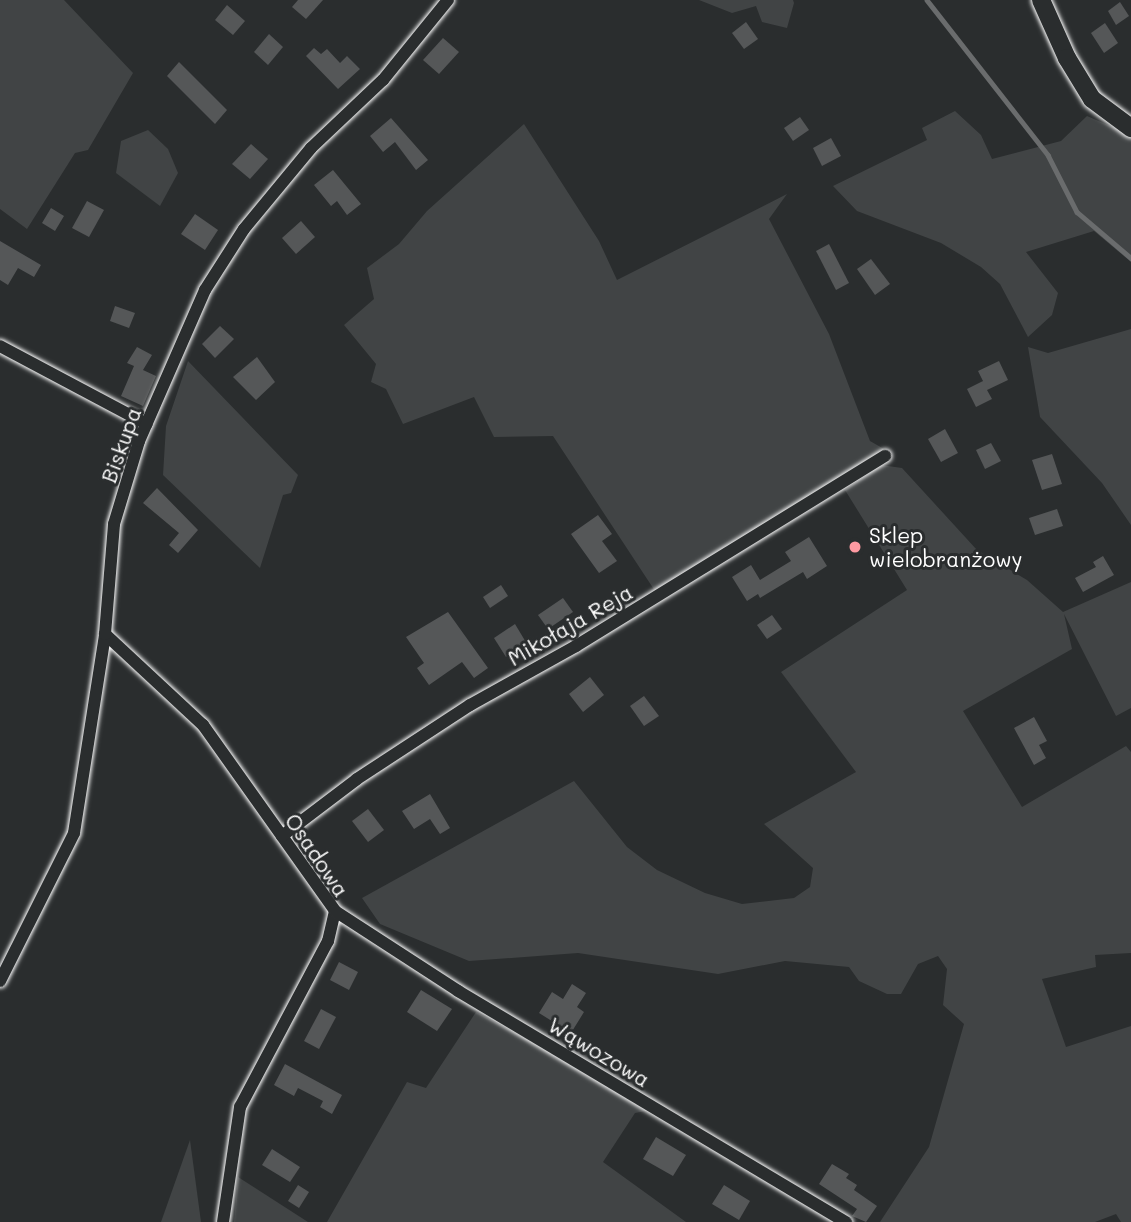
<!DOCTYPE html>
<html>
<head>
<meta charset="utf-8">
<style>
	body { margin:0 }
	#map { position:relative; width:1131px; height:1222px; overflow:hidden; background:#2a2d2e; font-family:Mali,sans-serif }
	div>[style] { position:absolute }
	.green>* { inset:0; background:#414445 }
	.stream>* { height:4.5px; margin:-2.25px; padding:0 2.25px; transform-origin:2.25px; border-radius:2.25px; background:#6a6c6d }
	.building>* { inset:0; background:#555758 }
	.roads { filter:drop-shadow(0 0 2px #fff) drop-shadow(0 0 2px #fff) }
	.street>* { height:12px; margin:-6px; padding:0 6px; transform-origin:6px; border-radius:6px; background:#2a2d2e }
	.secondary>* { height:18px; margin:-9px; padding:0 9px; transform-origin:9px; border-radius:9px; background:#2a2d2e }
	.dots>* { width:19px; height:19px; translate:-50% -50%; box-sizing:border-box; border:4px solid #2a2d2e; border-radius:50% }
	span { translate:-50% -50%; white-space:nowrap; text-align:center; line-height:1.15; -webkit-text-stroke:6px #2a2d2e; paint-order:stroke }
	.street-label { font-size:21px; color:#fff }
	.poi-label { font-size:21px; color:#fff }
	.left { translate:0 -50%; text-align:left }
</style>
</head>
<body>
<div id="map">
	<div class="green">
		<div style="clip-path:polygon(0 0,64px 0,133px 73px,88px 150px,75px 153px,27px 229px,0 209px)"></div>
		<div style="clip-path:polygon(699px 0,793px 0,794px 3px,787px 28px,762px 22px,756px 6px,732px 13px)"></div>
		<div style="clip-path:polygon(955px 111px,981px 135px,992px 159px,1061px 141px,1087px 116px,1131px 135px,1131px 262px,1094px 231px,1026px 252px,1058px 293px,1052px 315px,1028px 337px,1000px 284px,981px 267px,941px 243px,857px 211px,833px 186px,927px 140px,922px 128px)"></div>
		<div style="clip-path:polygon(524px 124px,599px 241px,617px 280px,787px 194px,769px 219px,829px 334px,870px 441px,884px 449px,655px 591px,553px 436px,494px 437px,474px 397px,403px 424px,386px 389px,371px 382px,376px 364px,344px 325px,374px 299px,367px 268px,399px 244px,427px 211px)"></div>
		<div style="clip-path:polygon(148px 130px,168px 149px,178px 173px,160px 206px,116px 173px,121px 141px)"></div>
		<div style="clip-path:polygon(1131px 329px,1131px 525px,1102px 483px,1040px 417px,1028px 347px,1048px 353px)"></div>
		<div style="clip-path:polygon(188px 361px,298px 475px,291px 493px,283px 495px,260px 568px,163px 475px,166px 426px)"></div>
		<div style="clip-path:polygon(881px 465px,902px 468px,977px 550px,1027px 580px,1063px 612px,1131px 582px,1131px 708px,1116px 716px,1064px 614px,1072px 649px,963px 711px,1022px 807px,1126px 746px,1131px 752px,1131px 953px,1095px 955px,1096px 967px,1042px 979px,1066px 1047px,1131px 1026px,1131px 1222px,1121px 1222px,1116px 1214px,1095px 1222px,880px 1222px,929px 1147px,964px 1024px,943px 1005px,947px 969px,938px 956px,918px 964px,901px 994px,887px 994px,859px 981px,849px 967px,785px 961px,718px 974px,578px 953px,469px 961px,380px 924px,362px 898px,574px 781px,627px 847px,657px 870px,705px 893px,742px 904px,794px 898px,810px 887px,813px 868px,764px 824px,856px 772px,781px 672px,907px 590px,845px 490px)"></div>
		<div style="clip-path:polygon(476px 1012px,656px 1109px,635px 1113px,603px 1162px,686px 1222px,327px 1222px,407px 1082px,426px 1088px)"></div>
		<div style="clip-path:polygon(190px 1140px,201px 1222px,161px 1222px)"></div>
		<div style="clip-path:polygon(238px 1177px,308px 1222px,234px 1222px)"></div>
	</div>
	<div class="stream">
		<div style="left:927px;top:0;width:197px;rotate:52deg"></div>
		<div style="left:1048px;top:155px;width:64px;rotate:63deg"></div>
		<div style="left:1077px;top:212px;width:71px;rotate:40.4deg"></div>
	</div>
	<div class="building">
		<div style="clip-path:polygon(298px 0,323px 0,306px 19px,292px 7px)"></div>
		<div style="clip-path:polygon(1120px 2px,1129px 16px,1116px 25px,1108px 11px)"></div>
		<div style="clip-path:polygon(227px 5px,245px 21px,233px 35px,215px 20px)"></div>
		<div style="clip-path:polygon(746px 22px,758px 39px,744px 49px,732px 33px)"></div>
		<div style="clip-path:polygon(1105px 23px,1118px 43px,1104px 53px,1091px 33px)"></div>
		<div style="clip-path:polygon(269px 34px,283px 47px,268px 65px,254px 52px)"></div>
		<div style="clip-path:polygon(443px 38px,459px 52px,439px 74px,423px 60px)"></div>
		<div style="clip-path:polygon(314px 48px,321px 54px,327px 49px,340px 63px,347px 56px,360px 69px,338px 89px,306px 56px)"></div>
		<div style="clip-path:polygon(179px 62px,227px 110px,215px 124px,167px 76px)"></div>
		<div style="clip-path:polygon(800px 117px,809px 130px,793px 141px,784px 128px)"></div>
		<div style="clip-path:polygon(391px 118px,428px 160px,416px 170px,395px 142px,383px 152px,370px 136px)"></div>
		<div style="clip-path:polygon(831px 138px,841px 156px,822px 166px,813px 148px)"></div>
		<div style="clip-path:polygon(251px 144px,268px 159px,250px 179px,232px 164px)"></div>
		<div style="clip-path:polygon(333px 170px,361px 204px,347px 215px,337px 201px,331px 206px,314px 185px)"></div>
		<div style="clip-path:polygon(87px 201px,104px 210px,89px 237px,72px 228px)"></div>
		<div style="clip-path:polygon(51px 208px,64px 216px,55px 231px,42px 223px)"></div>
		<div style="clip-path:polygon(195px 214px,218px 230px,205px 250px,181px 234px)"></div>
		<div style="clip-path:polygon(301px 221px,315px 237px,296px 254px,282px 238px)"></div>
		<div style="clip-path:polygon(0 241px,41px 265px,34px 277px,18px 268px,8px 285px,0 280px)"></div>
		<div style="clip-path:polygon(829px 244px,849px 283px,836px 290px,816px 251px)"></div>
		<div style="clip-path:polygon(871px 259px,890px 284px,875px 295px,857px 269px)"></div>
		<div style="clip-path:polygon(115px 306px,135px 313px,129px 328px,110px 321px)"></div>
		<div style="clip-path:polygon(220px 326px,234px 339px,215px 358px,202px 344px)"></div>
		<div style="clip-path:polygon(137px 347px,152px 355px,143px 370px,156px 376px,143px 406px,121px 396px,134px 366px,127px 363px)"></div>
		<div style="clip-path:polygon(257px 357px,275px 382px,256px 400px,233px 377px)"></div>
		<div style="clip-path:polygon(999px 361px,1008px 380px,987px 390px,992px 399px,976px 407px,967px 389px,983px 381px,985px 385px,978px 371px)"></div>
		<div style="clip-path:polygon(945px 429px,958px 453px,941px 462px,928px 439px)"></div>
		<div style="clip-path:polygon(991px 443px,1001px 461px,985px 469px,976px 450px)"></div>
		<div style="clip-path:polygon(1052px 454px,1062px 484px,1042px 490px,1032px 460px)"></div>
		<div style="clip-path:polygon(157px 488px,198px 530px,178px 553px,169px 545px,179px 533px,143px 503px)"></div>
		<div style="clip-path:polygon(1057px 509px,1063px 526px,1035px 535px,1029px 518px)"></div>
		<div style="clip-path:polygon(598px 515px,612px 534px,602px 541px,617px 561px,599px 573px,571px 534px)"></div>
		<div style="clip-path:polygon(809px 537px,827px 566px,807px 579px,803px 572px,760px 598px,758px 594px,747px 601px,732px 577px,751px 565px,760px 580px,791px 561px,785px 552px)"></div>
		<div style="clip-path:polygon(1103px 556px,1114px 575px,1083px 592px,1075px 578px,1096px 567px,1093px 562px)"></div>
		<div style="clip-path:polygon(501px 585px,508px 596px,490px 608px,483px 597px)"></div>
		<div style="clip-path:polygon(563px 598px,573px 612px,548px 629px,538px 615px)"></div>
		<div style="clip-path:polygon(448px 612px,488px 668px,474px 678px,462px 662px,429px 685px,417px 668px,424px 663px,406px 637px)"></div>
		<div style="clip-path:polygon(772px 615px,782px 629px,767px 639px,757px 625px)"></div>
		<div style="clip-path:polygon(515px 624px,527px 644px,506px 657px,494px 638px)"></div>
		<div style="clip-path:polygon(590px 677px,604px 695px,583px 712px,569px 694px)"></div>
		<div style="clip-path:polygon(644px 696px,659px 716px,644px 726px,630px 706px)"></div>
		<div style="clip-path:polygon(1034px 717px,1047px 741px,1039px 745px,1046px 758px,1034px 765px,1014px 728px)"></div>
		<div style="clip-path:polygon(430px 794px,450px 828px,440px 834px,430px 819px,414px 829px,402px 811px)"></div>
		<div style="clip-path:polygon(368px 809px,384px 830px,368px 842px,352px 821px)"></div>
		<div style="clip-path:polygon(339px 962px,358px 972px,349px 990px,330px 980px)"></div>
		<div style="clip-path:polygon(572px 984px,586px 993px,577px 1007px,584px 1012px,571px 1033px,539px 1013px,552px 992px,563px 999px)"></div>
		<div style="clip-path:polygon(421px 990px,452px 1009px,437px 1031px,407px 1012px)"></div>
		<div style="clip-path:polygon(321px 1009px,336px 1017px,319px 1049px,304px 1041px)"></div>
		<div style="clip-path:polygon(285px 1064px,342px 1095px,332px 1114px,320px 1107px,323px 1101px,298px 1088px,294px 1096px,274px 1085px)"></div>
		<div style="clip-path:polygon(656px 1137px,686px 1155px,673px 1176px,643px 1159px)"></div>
		<div style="clip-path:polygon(272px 1149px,300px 1167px,290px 1182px,262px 1165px)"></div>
		<div style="clip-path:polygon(832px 1164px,849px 1174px,846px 1178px,857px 1185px,854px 1190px,877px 1206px,866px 1222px,852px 1216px,857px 1209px,819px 1184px)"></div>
		<div style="clip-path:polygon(298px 1185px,309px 1192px,299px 1208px,288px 1201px)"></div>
		<div style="clip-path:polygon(724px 1185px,750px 1201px,739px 1220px,712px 1204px)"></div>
	</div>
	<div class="roads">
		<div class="street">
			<div style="left:0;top:346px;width:166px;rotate:28deg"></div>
			<div style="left:105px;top:634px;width:134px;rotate:42.9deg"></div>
			<div style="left:203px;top:725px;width:228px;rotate:54.6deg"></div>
			<div style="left:335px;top:911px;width:31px;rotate:103deg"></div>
			<div style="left:328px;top:941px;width:188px;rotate:117.9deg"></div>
			<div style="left:240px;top:1107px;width:116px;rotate:98.4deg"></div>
			<div style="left:282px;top:836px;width:94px;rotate:-37.2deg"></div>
			<div style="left:357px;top:779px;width:135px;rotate:-33.2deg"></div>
			<div style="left:470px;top:705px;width:121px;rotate:-29.1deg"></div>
			<div style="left:576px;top:646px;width:363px;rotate:-31.6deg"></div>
			<div style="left:335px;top:911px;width:147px;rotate:33deg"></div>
			<div style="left:458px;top:991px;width:452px;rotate:30.8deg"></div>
			<div style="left:0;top:981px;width:165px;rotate:-63.4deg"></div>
			<div style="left:74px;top:833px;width:201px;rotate:-81.1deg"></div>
			<div style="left:105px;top:634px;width:110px;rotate:-85.3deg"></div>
			<div style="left:114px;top:524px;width:87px;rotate:-73.2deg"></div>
			<div style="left:139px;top:441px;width:165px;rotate:-66.4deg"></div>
			<div style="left:205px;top:290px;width:72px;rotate:-57.4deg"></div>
			<div style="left:244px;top:229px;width:105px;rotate:-50.4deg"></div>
			<div style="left:311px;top:148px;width:99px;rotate:-43.4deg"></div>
			<div style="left:383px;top:80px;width:103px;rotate:-50.9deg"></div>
		</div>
		<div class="secondary">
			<div style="left:1041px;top:0;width:64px;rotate:65.9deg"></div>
			<div style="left:1067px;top:58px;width:48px;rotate:58.6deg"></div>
			<div style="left:1092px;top:99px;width:49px;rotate:36.6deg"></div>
		</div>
	</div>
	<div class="dots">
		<div style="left:855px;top:547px;background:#ff9aa2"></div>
	</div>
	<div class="street-label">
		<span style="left:121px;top:445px;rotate:-70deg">Biskupa</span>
		<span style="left:570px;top:625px;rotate:-30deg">Mikołaja Reja</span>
		<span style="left:317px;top:855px;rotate:56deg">Osadowa</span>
		<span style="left:599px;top:1052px;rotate:31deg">Wąwozowa</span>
	</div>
	<div class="poi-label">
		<span class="left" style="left:869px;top:547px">Sklep<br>wielobranżowy</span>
	</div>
</div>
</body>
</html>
